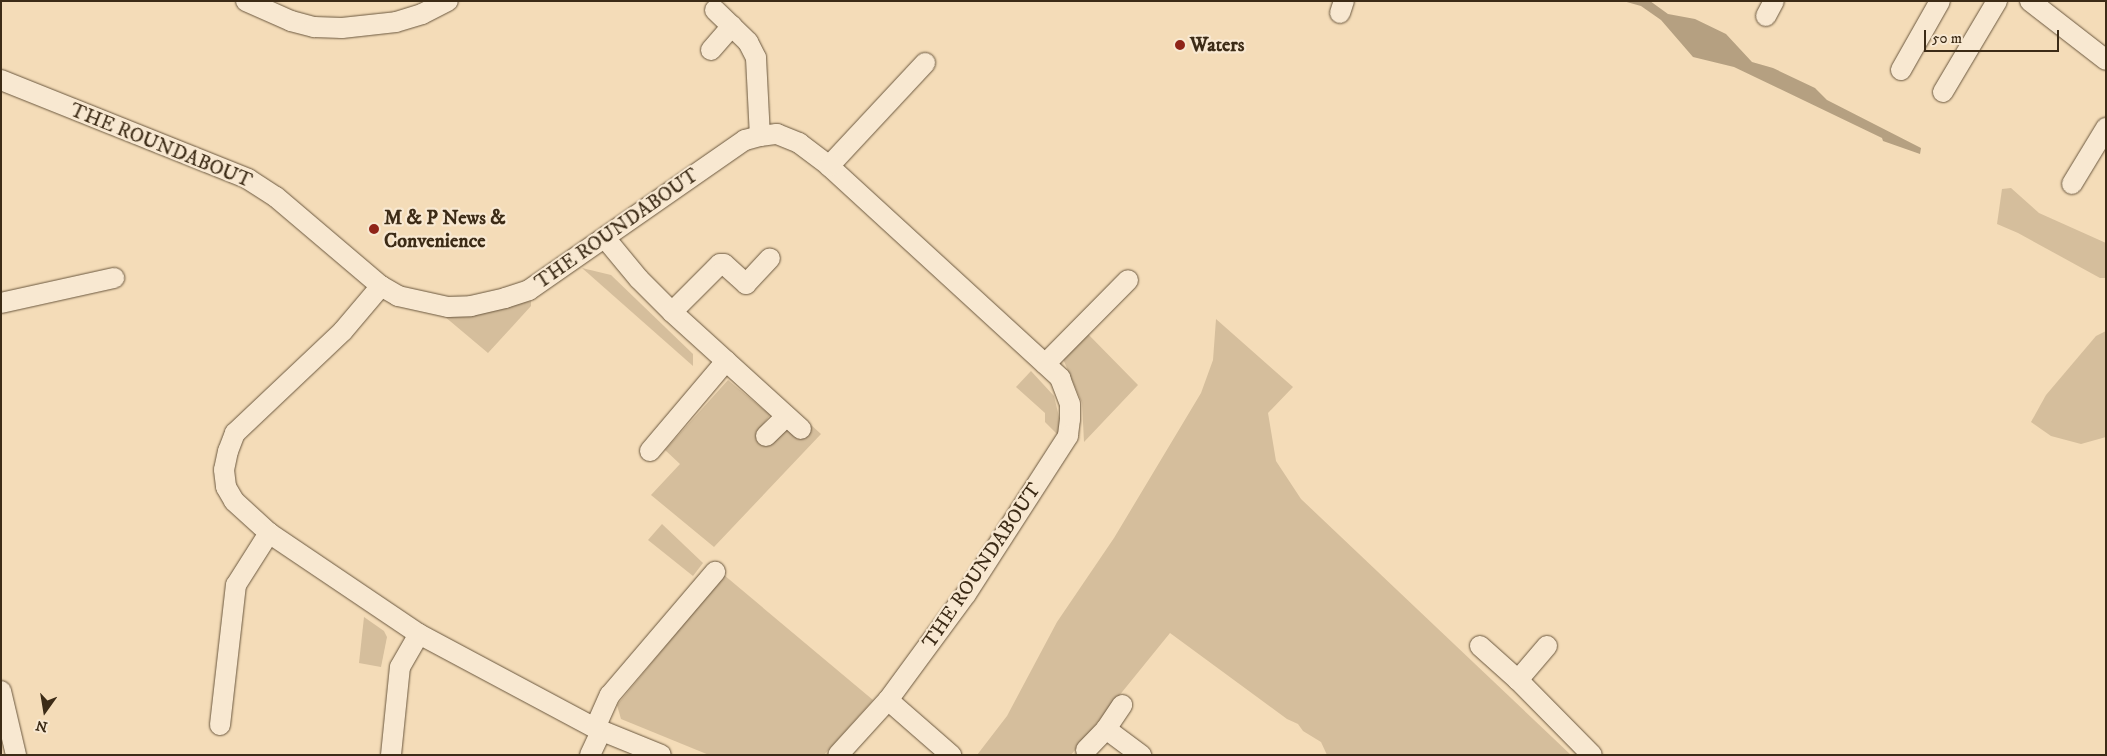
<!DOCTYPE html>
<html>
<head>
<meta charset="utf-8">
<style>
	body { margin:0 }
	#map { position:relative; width:2107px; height:756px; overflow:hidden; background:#f4dcb8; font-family:"IM FELL DW Pica",serif }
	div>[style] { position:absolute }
	.green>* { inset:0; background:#d5be9c }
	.water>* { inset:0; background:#b5a081 }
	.roads { filter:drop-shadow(0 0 1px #6a573e) drop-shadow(0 0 1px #6a573e) }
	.minor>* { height:20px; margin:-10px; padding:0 10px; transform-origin:10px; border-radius:10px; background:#f8e8d1 }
	.dots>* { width:14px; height:14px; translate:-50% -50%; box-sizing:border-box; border:2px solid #f8e8d1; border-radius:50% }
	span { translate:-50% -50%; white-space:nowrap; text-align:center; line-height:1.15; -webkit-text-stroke:4.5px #f8e8d1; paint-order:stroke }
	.poi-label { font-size:20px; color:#3c2b16; font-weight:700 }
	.left { translate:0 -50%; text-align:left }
	.street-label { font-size:20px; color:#3c2b16 }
	.frame { position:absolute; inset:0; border:2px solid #3c2b16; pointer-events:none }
	.north { position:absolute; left:20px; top:686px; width:50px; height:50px; -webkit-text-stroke:4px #f8e8d1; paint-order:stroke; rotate:193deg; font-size:14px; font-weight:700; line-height:20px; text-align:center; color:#3c2b16 }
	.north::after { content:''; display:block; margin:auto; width:18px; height:22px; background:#3c2b16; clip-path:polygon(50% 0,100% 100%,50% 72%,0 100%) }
	.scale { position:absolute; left:1924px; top:30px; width:135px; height:22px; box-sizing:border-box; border:2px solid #3c2b16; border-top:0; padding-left:6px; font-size:15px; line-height:18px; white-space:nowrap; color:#3c2b16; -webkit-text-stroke:4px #f8e8d1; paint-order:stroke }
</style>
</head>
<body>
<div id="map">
	<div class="green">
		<div style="clip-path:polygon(2011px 188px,2039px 213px,2106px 243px,2106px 278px,2100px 278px,2018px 233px,1997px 224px,2002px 189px)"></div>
		<div style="clip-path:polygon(582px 268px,611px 275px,693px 354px,693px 366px)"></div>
		<div style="clip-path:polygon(531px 301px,531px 306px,488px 353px,444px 316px,477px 312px)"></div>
		<div style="clip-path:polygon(1216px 319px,1293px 387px,1268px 413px,1276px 461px,1301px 499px,1571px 755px,1327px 755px,1321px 742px,1303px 731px,1298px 724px,1287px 719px,1170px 633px,1071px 755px,977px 755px,1007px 716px,1057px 622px,1114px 538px,1201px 393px,1213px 360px)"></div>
		<div style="clip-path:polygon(1085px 331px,1138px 385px,1084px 442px,1082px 403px,1063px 359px)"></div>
		<div style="clip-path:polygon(2106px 331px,2106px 437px,2081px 444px,2051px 436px,2031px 422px,2046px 395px,2096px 336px)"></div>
		<div style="clip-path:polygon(1031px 371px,1054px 396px,1060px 421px,1058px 435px,1045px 422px,1045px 413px,1016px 387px)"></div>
		<div style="clip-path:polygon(728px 380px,770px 415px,758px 431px,769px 442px,784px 427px,796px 437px,810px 424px,821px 434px,714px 547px,651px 495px,680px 464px,665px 450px)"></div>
		<div style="clip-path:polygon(662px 524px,703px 563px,693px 576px,648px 540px)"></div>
		<div style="clip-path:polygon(724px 575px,873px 700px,824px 755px,709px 755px,621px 719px,617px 705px)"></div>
		<div style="clip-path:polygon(364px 617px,384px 631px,387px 637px,381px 667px,359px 663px)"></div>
	</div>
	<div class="water">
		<div style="clip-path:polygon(1623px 1px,1650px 1px,1668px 14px,1695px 19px,1726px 34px,1752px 62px,1773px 68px,1815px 88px,1827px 100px,1921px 148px,1920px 154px,1883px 141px,1882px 138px,1734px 67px,1693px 57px,1661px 20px,1641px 6px)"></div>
	</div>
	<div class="roads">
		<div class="minor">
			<div style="left:246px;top:1px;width:49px;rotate:24deg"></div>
			<div style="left:291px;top:21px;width:24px;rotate:15deg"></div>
			<div style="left:314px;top:27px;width:28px;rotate:2deg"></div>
			<div style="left:342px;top:28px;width:54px;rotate:-6.3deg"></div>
			<div style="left:396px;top:22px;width:27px;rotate:-17deg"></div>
			<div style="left:422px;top:14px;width:29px;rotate:-27deg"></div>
			<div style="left:2030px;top:1px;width:96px;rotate:37.8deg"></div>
			<div style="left:715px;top:10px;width:46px;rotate:44.1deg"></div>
			<div style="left:748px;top:42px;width:18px;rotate:63deg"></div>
			<div style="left:756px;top:58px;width:78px;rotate:87.1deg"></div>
			<div style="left:1340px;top:13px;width:13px;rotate:-72deg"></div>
			<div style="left:1766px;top:16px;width:17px;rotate:-62deg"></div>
			<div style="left:711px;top:50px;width:32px;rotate:-49deg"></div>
			<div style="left:1901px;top:70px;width:79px;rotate:-60.5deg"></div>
			<div style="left:1px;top:80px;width:266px;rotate:21.8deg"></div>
			<div style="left:248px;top:179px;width:33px;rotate:33deg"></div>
			<div style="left:276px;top:197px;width:138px;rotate:40.3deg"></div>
			<div style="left:381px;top:286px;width:20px;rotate:30deg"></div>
			<div style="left:398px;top:296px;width:51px;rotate:12.4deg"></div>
			<div style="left:448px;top:307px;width:23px;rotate:-2deg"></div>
			<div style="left:471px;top:306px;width:35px;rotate:-13deg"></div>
			<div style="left:505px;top:298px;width:25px;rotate:-18deg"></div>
			<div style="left:529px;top:290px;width:263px;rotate:-34.8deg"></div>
			<div style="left:745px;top:140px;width:16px;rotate:-15deg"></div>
			<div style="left:760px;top:136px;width:17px;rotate:-7deg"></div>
			<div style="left:777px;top:134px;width:24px;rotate:22deg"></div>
			<div style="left:799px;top:143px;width:38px;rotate:37deg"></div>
			<div style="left:829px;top:166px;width:314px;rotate:42.5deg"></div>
			<div style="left:1060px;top:378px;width:28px;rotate:69deg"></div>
			<div style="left:1070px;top:404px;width:15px;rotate:90deg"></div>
			<div style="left:1070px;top:419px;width:17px;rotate:97deg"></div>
			<div style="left:1068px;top:436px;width:188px;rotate:122.8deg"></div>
			<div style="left:966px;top:594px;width:132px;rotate:126.3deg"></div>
			<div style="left:888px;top:700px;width:74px;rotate:132.3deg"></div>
			<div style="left:1943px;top:92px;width:106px;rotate:-59.3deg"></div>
			<div style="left:829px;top:166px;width:141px;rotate:-47deg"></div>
			<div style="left:2072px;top:184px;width:66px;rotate:-58.7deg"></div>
			<div style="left:605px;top:238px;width:53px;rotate:50.3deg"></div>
			<div style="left:639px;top:279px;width:47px;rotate:45deg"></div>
			<div style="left:672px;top:312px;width:174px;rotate:42.2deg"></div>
			<div style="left:381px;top:286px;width:59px;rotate:130.2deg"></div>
			<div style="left:343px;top:331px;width:149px;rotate:136.6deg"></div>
			<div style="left:235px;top:433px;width:19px;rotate:111deg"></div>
			<div style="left:228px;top:451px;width:19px;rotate:102deg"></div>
			<div style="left:224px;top:470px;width:17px;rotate:83deg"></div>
			<div style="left:226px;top:487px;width:16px;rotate:60deg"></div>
			<div style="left:234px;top:501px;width:47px;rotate:42.4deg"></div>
			<div style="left:269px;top:533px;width:181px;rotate:34deg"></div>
			<div style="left:419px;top:634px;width:200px;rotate:28.1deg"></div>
			<div style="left:595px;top:728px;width:71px;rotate:22.2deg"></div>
			<div style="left:1px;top:303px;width:116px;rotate:-12.5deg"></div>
			<div style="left:672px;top:312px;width:68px;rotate:-45deg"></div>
			<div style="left:720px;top:264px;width:4px"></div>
			<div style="left:724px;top:264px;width:30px;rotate:42deg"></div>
			<div style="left:746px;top:284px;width:35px;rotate:-47deg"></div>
			<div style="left:1045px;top:364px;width:118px;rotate:-45.3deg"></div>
			<div style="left:766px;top:436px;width:28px;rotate:-44deg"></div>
			<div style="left:650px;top:451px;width:118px;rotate:-49.8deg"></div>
			<div style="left:1480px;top:646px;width:51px;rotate:41.8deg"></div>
			<div style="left:1547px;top:646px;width:45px;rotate:130.5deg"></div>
			<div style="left:1518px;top:680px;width:105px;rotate:45.4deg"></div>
			<div style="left:1px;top:691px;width:66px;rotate:76.8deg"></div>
			<div style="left:888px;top:700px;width:84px;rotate:41.1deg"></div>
			<div style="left:220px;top:725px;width:141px;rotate:-83.5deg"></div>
			<div style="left:236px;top:585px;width:62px;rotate:-57.6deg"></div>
			<div style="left:595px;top:728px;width:36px;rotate:-66deg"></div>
			<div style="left:610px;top:695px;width:162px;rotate:-49.5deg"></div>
			<div style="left:1106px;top:729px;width:44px;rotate:36.6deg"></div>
			<div style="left:1086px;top:750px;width:29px;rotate:-46deg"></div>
			<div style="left:1106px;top:729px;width:29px;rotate:-56deg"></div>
			<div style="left:391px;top:755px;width:88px;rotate:-84.2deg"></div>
			<div style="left:400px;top:667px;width:38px;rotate:-60deg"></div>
			<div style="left:590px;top:755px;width:26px;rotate:-65deg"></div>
		</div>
	</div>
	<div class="dots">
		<div style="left:1180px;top:45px;background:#8f2418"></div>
		<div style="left:374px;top:229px;background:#8f2418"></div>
	</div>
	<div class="poi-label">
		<span class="left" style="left:1190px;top:45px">Waters</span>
		<span class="left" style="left:384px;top:230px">M &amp; P News &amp;<br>Convenience</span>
	</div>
	<div class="street-label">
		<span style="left:161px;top:146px;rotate:22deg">THE ROUNDABOUT</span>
		<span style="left:617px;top:229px;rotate:-35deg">THE ROUNDABOUT</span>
		<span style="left:982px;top:566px;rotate:-56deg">THE ROUNDABOUT</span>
	</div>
	<div class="frame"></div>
	<div class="north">N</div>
	<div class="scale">50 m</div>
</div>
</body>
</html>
